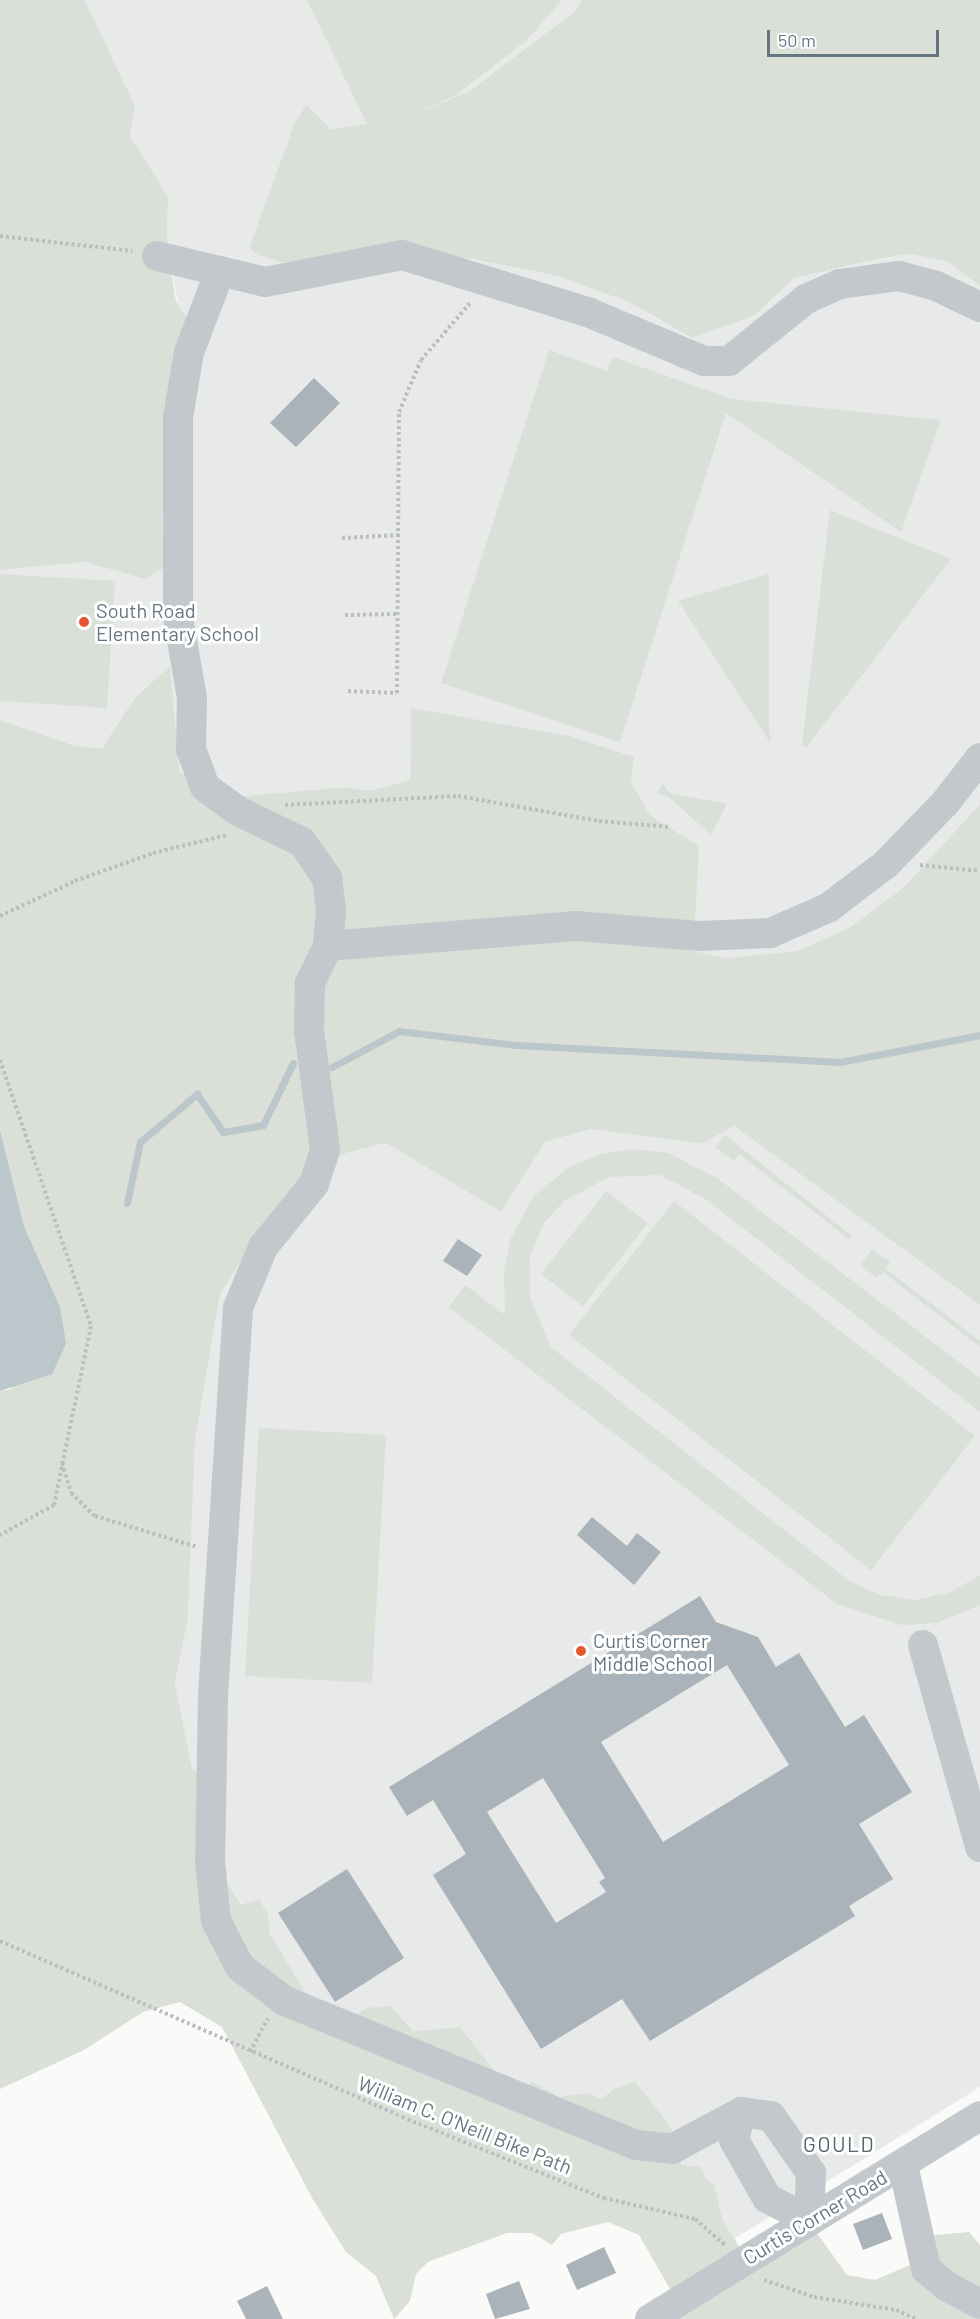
<!DOCTYPE html>
<html>
<head>
<meta charset="utf-8">
<style>
	body { margin:0 }
	#map { position:relative; width:980px; height:2319px; overflow:hidden; background:#fafaf8; font-family:Barlow,sans-serif }
	div>[style] { position:absolute }
	.built>* { inset:0; background:#e8e9e9 }
	.green>* { inset:0; background:#dadfd7 }
	.water>* { inset:0; background:#bbc7cb }
	.stream>* { height:7px; margin:-3.5px; padding:0 3.5px; transform-origin:3.5px; border-radius:3.5px; background:#bbc7cb }
	.building>* { inset:0; background:#aab3b9 }
	.path>* { height:4px; margin-top:-2px; transform-origin:0; background:repeating-linear-gradient(90deg,#bbbfc2 0 3px,transparent 0 6px) }
	.minor>* { height:30px; margin:-15px; padding:0 15px; transform-origin:15px; border-radius:15px; background:#c3c8cc }
	.dots>* { width:16px; height:16px; translate:-50% -50%; box-sizing:border-box; border:3px solid #fff; border-radius:50% }
	span { translate:-50% -50%; white-space:nowrap; text-align:center; line-height:1.15; -webkit-text-stroke:6px #fff; paint-order:stroke }
	.poi-label { font-size:20px; color:#657683 }
	.left { translate:0 -50%; text-align:left }
	.street-label { font-size:20px; color:#657683 }
	.neighbourhood-label { font-size:21px; color:#57646e; letter-spacing:1.5px }
	.scale { position:absolute; left:767px; top:30px; width:172px; height:27px; box-sizing:border-box; border:3px solid #657683; border-top:0; padding-left:8px; font-size:18px; line-height:21px; white-space:nowrap; color:#657683; -webkit-text-stroke:4px #fff; paint-order:stroke }
</style>
</head>
<body>
<div id="map">
	<div class="built">
		<div style="clip-path:polygon(85px 0,582px 0,574px 12px,468px 92px,406px 120px,331px 129px,308px 104px,295px 122px,249px 248px,284px 263px,369px 251px,473px 259px,558px 276px,631px 303px,690px 338px,754px 316px,794px 278px,877px 259px,910px 254px,948px 262px,980px 286px,980px 804px,904px 887px,849px 928px,797px 951px,727px 958px,682px 950px,699px 846px,650px 815px,631px 782px,411px 708px,410px 780px,370px 791px,346px 787px,244px 796px,214px 793px,179px 771px,134px 699px,102px 748px,76px 746px,0 720px,0 570px,86px 562px,116px 568px,164px 554px,162px 515px,170px 486px,180px 314px,167px 246px,168px 196px,130px 136px,135px 106px)"></div>
		<div style="clip-path:polygon(734px 1126px,980px 1305px,980px 2087px,734px 2239px,723px 2221px,714px 2184px,682px 2165px,669px 2135px,611px 2093px,602px 2099px,588px 2093px,558px 2097px,511px 2092px,460px 2027px,413px 2031px,381px 2010px,367px 2008px,343px 2022px,318px 2013px,270px 1934px,268px 1914px,259px 1900px,243px 1905px,198px 1838px,192px 1770px,175px 1683px,188px 1619px,195px 1441px,220px 1294px,250px 1247px,320px 1160px,386px 1143px,501px 1212px,545px 1142px,591px 1129px,703px 1144px)"></div>
	</div>
	<div class="green">
		<div style="clip-path:polygon(0 0,85px 0,135px 106px,130px 136px,168px 196px,167px 246px,176px 301px,188px 320px,170px 486px,162px 515px,165px 567px,145px 579px,86px 562px,0 570px)"></div>
		<div style="clip-path:polygon(307px 0,562px 0,527px 40px,456px 95px,402px 120px,468px 92px,574px 12px,582px 0,980px 0,980px 286px,948px 262px,910px 254px,877px 259px,794px 278px,754px 316px,691px 338px,631px 303px,558px 276px,473px 259px,369px 251px,284px 263px,258px 255px,249px 248px,295px 122px,307px 104px,331px 129px,367px 124px)"></div>
		<div style="clip-path:polygon(549px 350px,607px 371px,613px 357px,732px 399px,941px 420px,901px 532px,726px 413px,620px 742px,441px 683px)"></div>
		<div style="clip-path:polygon(830px 510px,951px 559px,806px 748px,802px 744px)"></div>
		<div style="clip-path:polygon(0 574px,115px 581px,107px 708px,0 701px)"></div>
		<div style="clip-path:polygon(769px 574px,769px 733px,772px 737px,769px 741px,678px 601px)"></div>
		<div style="clip-path:polygon(170px 666px,179px 771px,214px 793px,244px 796px,346px 787px,370px 791px,410px 780px,411px 708px,569px 736px,634px 757px,631px 782px,650px 815px,699px 846px,695px 920px,683px 949px,727px 958px,797px 951px,849px 928px,904px 887px,980px 804px,980px 1305px,734px 1126px,703px 1144px,591px 1129px,545px 1142px,501px 1212px,386px 1143px,320px 1160px,250px 1247px,220px 1294px,195px 1441px,188px 1619px,175px 1683px,192px 1769px,204px 1777px,198px 1838px,242px 1905px,259px 1899px,268px 1914px,270px 1934px,318px 2013px,343px 2022px,367px 2008px,390px 2006px,413px 2031px,460px 2027px,511px 2092px,533px 2082px,558px 2097px,588px 2093px,602px 2099px,614px 2089px,635px 2082px,670px 2126px,682px 2165px,701px 2167px,705px 2178px,714px 2184px,723px 2221px,745px 2256px,809px 2222px,847px 2275px,875px 2280px,917px 2262px,935px 2235px,969px 2232px,980px 2245px,980px 2319px,675px 2319px,674px 2296px,639px 2235px,608px 2222px,561px 2234px,552px 2245px,532px 2233px,507px 2233px,428px 2262px,416px 2274px,410px 2301px,394px 2319px,376px 2276px,346px 2252px,312px 2198px,222px 2027px,180px 2002px,143px 2012px,84px 2050px,0 2089px,0 1391px,11px 1389px,60px 1307px,24px 1226px,0 1130px,0 720px,76px 746px,102px 748px,134px 699px)"></div>
		<div style="clip-path:polygon(662px 784px,670px 793px,727px 804px,711px 835px,668px 796px,657px 794px)"></div>
		<div style="clip-path:polygon(725px 1135px,852px 1236px,849px 1239px,739px 1154px,734px 1161px,715px 1147px)"></div>
		<div style="clip-path:polygon(633px 1149px,668px 1153px,717px 1178px,980px 1378px,980px 1412px,707px 1200px,660px 1175px,609px 1177px,564px 1201px,544px 1223px,530px 1257px,530px 1298px,551px 1347px,848px 1580px,880px 1595px,917px 1600px,951px 1592px,980px 1575px,980px 1605px,937px 1623px,902px 1625px,837px 1604px,449px 1307px,465px 1285px,505px 1315px,504px 1271px,510px 1240px,533px 1197px,568px 1168px,601px 1154px)"></div>
		<div style="clip-path:polygon(606px 1191px,648px 1223px,583px 1306px,541px 1274px)"></div>
		<div style="clip-path:polygon(674px 1201px,975px 1436px,871px 1570px,569px 1335px)"></div>
		<div style="clip-path:polygon(872px 1249px,890px 1262px,886px 1269px,980px 1341px,980px 1347px,883px 1272px,877px 1278px,860px 1265px)"></div>
		<div style="clip-path:polygon(259px 1428px,386px 1435px,372px 1683px,245px 1676px)"></div>
	</div>
	<div class="water">
		<div style="clip-path:polygon(0 1130px,24px 1226px,60px 1307px,66px 1344px,52px 1374px,0 1391px)"></div>
	</div>
	<div class="stream">
		<div style="left:332px;top:1067px;width:76px;rotate:-28.2deg"></div>
		<div style="left:399px;top:1031px;width:118px;rotate:6.8deg"></div>
		<div style="left:516px;top:1045px;width:324px;rotate:3deg"></div>
		<div style="left:840px;top:1062px;width:143px;rotate:-10.9deg"></div>
		<div style="left:127px;top:1203px;width:62px;rotate:-78deg"></div>
		<div style="left:140px;top:1142px;width:75px;rotate:-40.1deg"></div>
		<div style="left:197px;top:1094px;width:46px;rotate:55.6deg"></div>
		<div style="left:223px;top:1132px;width:41px;rotate:-9.9deg"></div>
		<div style="left:263px;top:1125px;width:69px;rotate:-64.2deg"></div>
	</div>
	<div class="building">
		<div style="clip-path:polygon(314px 378px,340px 403px,296px 447px,270px 423px)"></div>
		<div style="clip-path:polygon(458px 1239px,482px 1255px,467px 1276px,443px 1261px)"></div>
		<div style="clip-path:polygon(592px 1517px,627px 1546px,637px 1533px,661px 1552px,634px 1585px,577px 1535px)"></div>
		<div style="clip-path:polygon(evenodd,700px 1596px,716px 1622px,758px 1637px,776px 1667px,799px 1653px,845px 1727px,864px 1715px,912px 1792px,859px 1824px,893px 1879px,849px 1906px,855px 1916px,650px 2041px,622px 1999px,541px 2049px,433px 1875px,466px 1854px,433px 1800px,407px 1816px,389px 1787px,700px 1596px,727px 1665px,789px 1765px,663px 1842px,601px 1742px,727px 1665px,700px 1596px,543px 1778px,605px 1878px,599px 1882px,606px 1892px,556px 1923px,487px 1812px,543px 1778px)"></div>
		<div style="clip-path:polygon(347px 1869px,404px 1958px,335px 2002px,278px 1913px)"></div>
		<div style="clip-path:polygon(882px 2213px,892px 2239px,863px 2250px,853px 2224px)"></div>
		<div style="clip-path:polygon(604px 2247px,616px 2273px,577px 2290px,566px 2265px)"></div>
		<div style="clip-path:polygon(519px 2281px,530px 2309px,495px 2319px,486px 2294px)"></div>
		<div style="clip-path:polygon(267px 2286px,283px 2319px,246px 2319px,237px 2301px)"></div>
	</div>
	<div class="path">
		<div style="left:0;top:236px;width:133px;rotate:6.5deg"></div>
		<div style="left:342px;top:538px;width:57px;rotate:-3deg"></div>
		<div style="left:345px;top:615px;width:53px;rotate:-1.1deg"></div>
		<div style="left:348px;top:691px;width:49px;rotate:2.3deg"></div>
		<div style="left:397px;top:693px;width:281px;rotate:-89.6deg"></div>
		<div style="left:399px;top:412px;width:56px;rotate:-67.1deg"></div>
		<div style="left:421px;top:360px;width:75px;rotate:-49.3deg"></div>
		<div style="left:285px;top:805px;width:173px;rotate:-3deg"></div>
		<div style="left:458px;top:796px;width:143px;rotate:10.1deg"></div>
		<div style="left:599px;top:821px;width:71px;rotate:4.8deg"></div>
		<div style="left:920px;top:865px;width:60px;rotate:5.7deg"></div>
		<div style="left:0;top:916px;width:83px;rotate:-25deg"></div>
		<div style="left:75px;top:881px;width:83px;rotate:-19.7deg"></div>
		<div style="left:153px;top:853px;width:76px;rotate:-13.7deg"></div>
		<div style="left:0;top:1060px;width:281px;rotate:71.1deg"></div>
		<div style="left:91px;top:1326px;width:183px;rotate:101.7deg"></div>
		<div style="left:54px;top:1505px;width:62px;rotate:150.9deg"></div>
		<div style="left:62px;top:1463px;width:31px;rotate:73deg"></div>
		<div style="left:71px;top:1493px;width:33px;rotate:44deg"></div>
		<div style="left:95px;top:1516px;width:108px;rotate:16.8deg"></div>
		<div style="left:0;top:1941px;width:439px;rotate:23.6deg"></div>
		<div style="left:402px;top:2117px;width:218px;rotate:21.9deg"></div>
		<div style="left:604px;top:2198px;width:93px;rotate:13deg"></div>
		<div style="left:695px;top:2219px;width:40px;rotate:41deg"></div>
		<div style="left:250px;top:2052px;width:38px;rotate:-62deg"></div>
		<div style="left:764px;top:2280px;width:53px;rotate:18.8deg"></div>
		<div style="left:814px;top:2297px;width:83px;rotate:9deg"></div>
		<div style="left:896px;top:2310px;width:22px;rotate:24deg"></div>
	</div>
	<div class="minor">
		<div style="left:157px;top:256px;width:111px;rotate:13.5deg"></div>
		<div style="left:265px;top:282px;width:140px;rotate:-11.1deg"></div>
		<div style="left:402px;top:255px;width:197px;rotate:17.1deg"></div>
		<div style="left:590px;top:313px;width:124px;rotate:22.8deg"></div>
		<div style="left:704px;top:361px;width:25px"></div>
		<div style="left:729px;top:361px;width:99px;rotate:-38.8deg"></div>
		<div style="left:806px;top:299px;width:37px;rotate:-24deg"></div>
		<div style="left:840px;top:284px;width:60px;rotate:-7.7deg"></div>
		<div style="left:899px;top:276px;width:38px;rotate:15deg"></div>
		<div style="left:936px;top:286px;width:49px;rotate:25.5deg"></div>
		<div style="left:220px;top:271px;width:87px;rotate:110.9deg"></div>
		<div style="left:189px;top:352px;width:67px;rotate:99.5deg"></div>
		<div style="left:178px;top:418px;width:199px;rotate:90deg"></div>
		<div style="left:178px;top:617px;width:82px;rotate:80.2deg"></div>
		<div style="left:192px;top:698px;width:51px;rotate:91.1deg"></div>
		<div style="left:191px;top:749px;width:40px;rotate:69.8deg"></div>
		<div style="left:205px;top:787px;width:41px;rotate:36deg"></div>
		<div style="left:238px;top:811px;width:71px;rotate:25.8deg"></div>
		<div style="left:302px;top:842px;width:44px;rotate:55.2deg"></div>
		<div style="left:327px;top:878px;width:33px;rotate:83deg"></div>
		<div style="left:331px;top:911px;width:35px;rotate:95deg"></div>
		<div style="left:328px;top:946px;width:41px;rotate:115.9deg"></div>
		<div style="left:310px;top:983px;width:48px;rotate:91.2deg"></div>
		<div style="left:309px;top:1031px;width:120px;rotate:82.3deg"></div>
		<div style="left:325px;top:1150px;width:36px;rotate:108deg"></div>
		<div style="left:314px;top:1184px;width:81px;rotate:129deg"></div>
		<div style="left:263px;top:1247px;width:66px;rotate:112.3deg"></div>
		<div style="left:238px;top:1308px;width:389px;rotate:93.7deg"></div>
		<div style="left:213px;top:1696px;width:166px;rotate:91deg"></div>
		<div style="left:210px;top:1862px;width:59px;rotate:84.2deg"></div>
		<div style="left:216px;top:1921px;width:52px;rotate:62.4deg"></div>
		<div style="left:240px;top:1967px;width:56px;rotate:37.1deg"></div>
		<div style="left:285px;top:2001px;width:379px;rotate:22.3deg"></div>
		<div style="left:636px;top:2145px;width:36px;rotate:6deg"></div>
		<div style="left:672px;top:2149px;width:78px;rotate:-28.2deg"></div>
		<div style="left:741px;top:2112px;width:30px;rotate:8deg"></div>
		<div style="left:771px;top:2116px;width:70px;rotate:54.9deg"></div>
		<div style="left:811px;top:2173px;width:47px;rotate:92.4deg"></div>
		<div style="left:809px;top:2220px;width:47px;rotate:-152.4deg"></div>
		<div style="left:767px;top:2198px;width:67px;rotate:-119.6deg"></div>
		<div style="left:734px;top:2140px;width:29px;rotate:-76deg"></div>
		<div style="left:328px;top:946px;width:249px;rotate:-4.6deg"></div>
		<div style="left:576px;top:926px;width:123px;rotate:4.6deg"></div>
		<div style="left:699px;top:936px;width:71px;rotate:-2.4deg"></div>
		<div style="left:770px;top:933px;width:63px;rotate:-23.3deg"></div>
		<div style="left:828px;top:908px;width:73px;rotate:-37.2deg"></div>
		<div style="left:886px;top:864px;width:85px;rotate:-46deg"></div>
		<div style="left:945px;top:803px;width:57px;rotate:-52.1deg"></div>
		<div style="left:923px;top:1645px;width:210px;rotate:74.2deg"></div>
		<div style="left:903px;top:2165px;width:107px;rotate:77.5deg"></div>
		<div style="left:926px;top:2269px;width:26px;rotate:40deg"></div>
		<div style="left:946px;top:2286px;width:38px;rotate:28deg"></div>
		<div style="left:650px;top:2319px;width:387px;rotate:-31.6deg"></div>
	</div>
	<div class="dots">
		<div style="left:84px;top:622px;background:#e4572e"></div>
		<div style="left:581px;top:1651px;background:#e4572e"></div>
	</div>
	<div class="poi-label">
		<span class="left" style="left:96px;top:622px">South Road<br>Elementary School</span>
		<span class="left" style="left:593px;top:1652px">Curtis Corner<br>Middle School</span>
	</div>
	<div class="street-label">
		<span style="left:465px;top:2125px;rotate:22deg">William C. O'Neill Bike Path</span>
		<span style="left:815px;top:2217px;rotate:-31deg">Curtis Corner Road</span>
	</div>
	<div class="neighbourhood-label">
		<span style="left:839px;top:2144px">GOULD</span>
	</div>
	<div class="scale">50 m</div>
</div>
</body>
</html>
